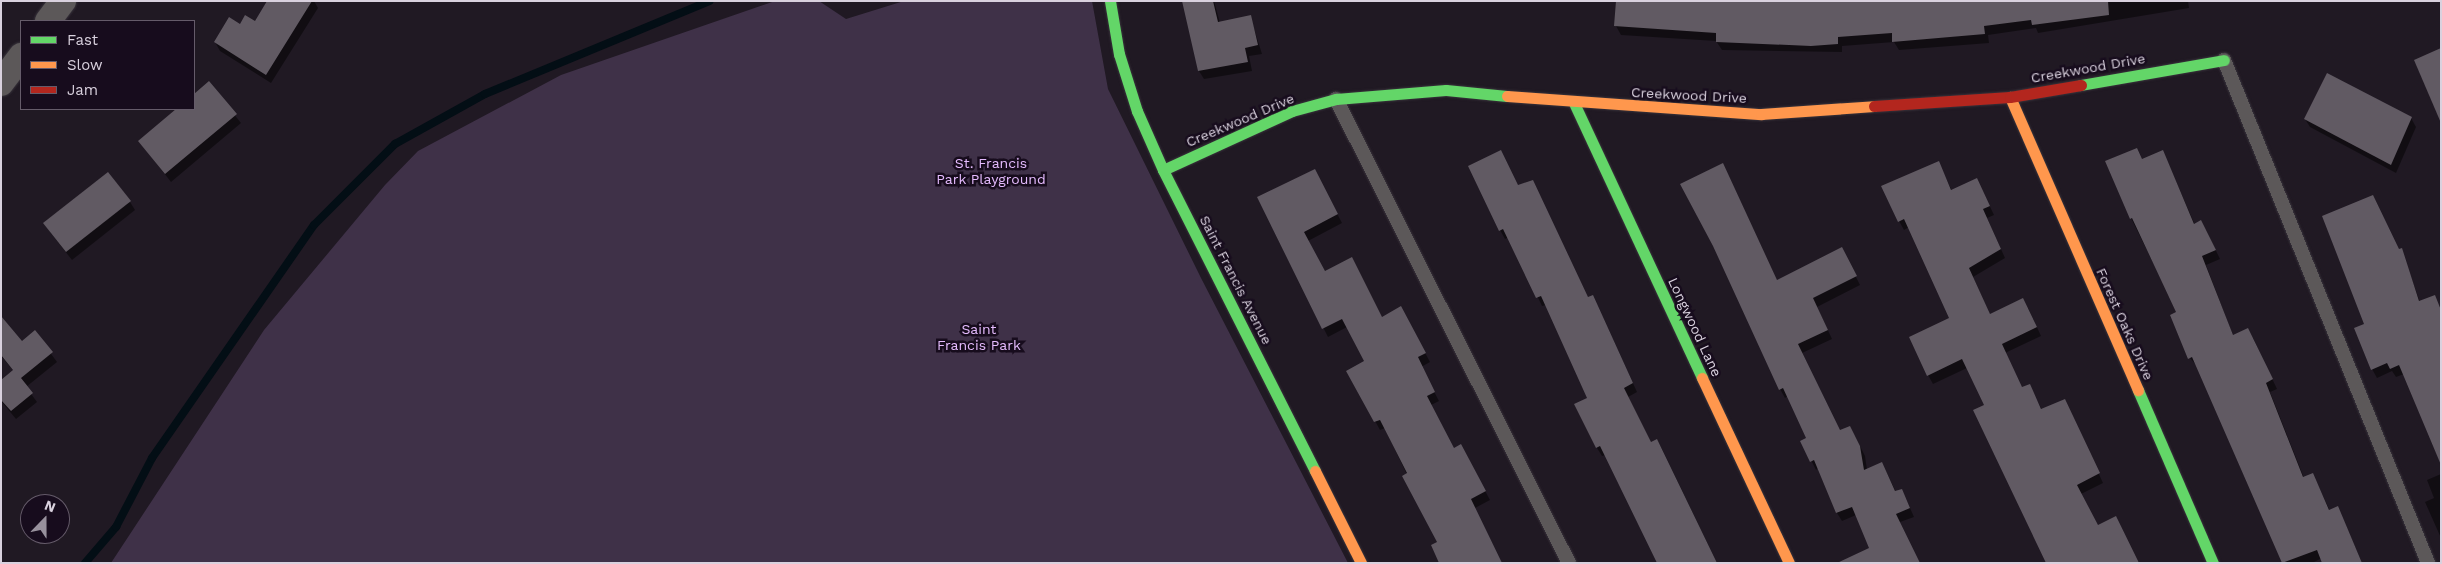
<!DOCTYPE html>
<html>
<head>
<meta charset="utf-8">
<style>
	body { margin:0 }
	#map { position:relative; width:2442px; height:564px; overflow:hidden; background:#201923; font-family:"Work Sans",sans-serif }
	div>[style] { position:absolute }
	.green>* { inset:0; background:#3f3148 }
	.shadow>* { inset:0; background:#0007 }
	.stream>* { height:8px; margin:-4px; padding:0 4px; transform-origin:4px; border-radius:4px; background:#030e15 }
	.building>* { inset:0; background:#615a63 }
	.roads { filter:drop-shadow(0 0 1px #39343c) drop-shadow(0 0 1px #39343c) }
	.lane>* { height:14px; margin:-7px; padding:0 7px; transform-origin:7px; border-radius:7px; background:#5c5859 }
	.street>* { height:26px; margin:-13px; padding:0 13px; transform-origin:13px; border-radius:13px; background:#5c5859 }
	.fast>* { height:11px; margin:-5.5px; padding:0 5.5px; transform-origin:5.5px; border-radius:5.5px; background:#63d668 }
	.slow>* { height:11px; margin:-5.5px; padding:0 5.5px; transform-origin:5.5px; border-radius:5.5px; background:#ff974d }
	.jam>* { height:11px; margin:-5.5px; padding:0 5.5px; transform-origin:5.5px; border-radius:5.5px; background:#b3261e }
	span { translate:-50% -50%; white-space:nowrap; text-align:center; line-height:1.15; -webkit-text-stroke:5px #170c1d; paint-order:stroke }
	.street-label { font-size:14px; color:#d9d1de }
	.park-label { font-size:14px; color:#e5bbfe }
	.frame { position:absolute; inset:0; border:2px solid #d9d1de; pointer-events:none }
	.legend { position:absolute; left:20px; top:20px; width:175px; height:90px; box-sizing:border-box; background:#170c1d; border:1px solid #655b6a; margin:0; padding:6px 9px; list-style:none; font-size:15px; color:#d9d1de }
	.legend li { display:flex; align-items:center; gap:10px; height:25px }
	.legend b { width:25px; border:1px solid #655b6a }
	.north { position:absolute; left:20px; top:494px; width:50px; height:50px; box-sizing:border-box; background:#170c1d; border:1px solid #655b6a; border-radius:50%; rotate:22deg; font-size:14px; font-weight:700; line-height:20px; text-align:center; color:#d9d1de }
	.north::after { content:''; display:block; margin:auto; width:18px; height:22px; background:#98919d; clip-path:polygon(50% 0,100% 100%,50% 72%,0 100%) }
</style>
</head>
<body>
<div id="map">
	<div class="green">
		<div style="clip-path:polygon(775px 1px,819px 1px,846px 19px,904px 1px,1092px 1px,1108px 89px,1201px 278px,1348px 563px,111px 563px,264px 330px,385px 185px,418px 151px,561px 75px)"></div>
	</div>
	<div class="shadow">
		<div style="clip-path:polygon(277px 1px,314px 1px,318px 8px,271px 83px,220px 51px,215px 42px,240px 26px,255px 23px)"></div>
		<div style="clip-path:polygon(1190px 1px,1214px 1px,1220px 23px,1250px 16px,1262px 54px,1249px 56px,1252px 71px,1204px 79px,1199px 71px)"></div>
		<div style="clip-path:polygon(1617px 1px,2188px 1px,2189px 8px,2038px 33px,2036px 28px,1988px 35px,1989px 43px,1899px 50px,1894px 42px,1842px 46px,1842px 52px,1722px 50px,1716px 41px,1621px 35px,1616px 26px)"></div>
		<div style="clip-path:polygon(209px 83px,241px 123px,171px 182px,139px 141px,178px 109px,194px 109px,194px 96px)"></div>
		<div style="clip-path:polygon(2411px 118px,2416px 127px,2396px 173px,2310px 127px,2305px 119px)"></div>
		<div style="clip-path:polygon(2163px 152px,2195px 225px,2206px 230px,2220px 259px,2206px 265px,2233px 336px,2253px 338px,2277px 389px,2270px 392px,2304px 478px,2317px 483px,2330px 511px,2338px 508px,2362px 563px,2324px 563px,2322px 558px,2312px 563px,2283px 563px,2197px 366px,2190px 358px,2178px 313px,2131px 218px)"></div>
		<div style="clip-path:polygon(1723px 164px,1777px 281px,1846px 257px,1860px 285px,1817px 307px,1832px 339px,1802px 353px,1840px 432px,1855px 436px,1865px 456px,1867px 470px,1882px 463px,1896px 492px,1906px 499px,1914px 517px,1900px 522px,1871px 548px,1856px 515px,1842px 521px,1837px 513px,1818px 468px,1816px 470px,1802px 442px,1808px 439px,1788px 396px,1785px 398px,1780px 389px)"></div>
		<div style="clip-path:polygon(1943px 172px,1952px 191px,1981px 188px,1994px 215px,1987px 218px,2005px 258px,1973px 277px,1990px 315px,2028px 308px,2041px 336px,2005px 353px,2022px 388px,2029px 385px,2042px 410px,2069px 409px,2103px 483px,2081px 494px,2047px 563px,1986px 405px,1967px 368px,1933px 384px,1928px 375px,1951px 319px,1909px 227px,1904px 230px,1899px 221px)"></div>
		<div style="clip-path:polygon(1319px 179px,1342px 223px,1308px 241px,1325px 272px,1382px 318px,1406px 317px,1430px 362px,1421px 367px,1439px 401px,1431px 405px,1454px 450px,1466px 455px,1490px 500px,1475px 508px,1439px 543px,1385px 428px,1380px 430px,1348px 371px,1366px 362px,1347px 327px,1328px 337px,1258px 198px)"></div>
		<div style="clip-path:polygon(1518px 187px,1588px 298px,1597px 305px,1637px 392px,1628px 397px,1651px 443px,1657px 440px,1662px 449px,1717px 563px,1658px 563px,1606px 455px,1602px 456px,1597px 448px,1576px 405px,1589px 398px,1546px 305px,1542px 306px,1509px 237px,1505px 239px,1500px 230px)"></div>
		<div style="clip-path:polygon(130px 202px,135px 210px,72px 260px,50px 232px)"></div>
		<div style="clip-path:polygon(2401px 250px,2420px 302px,2434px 296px,2441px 309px,2441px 464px,2404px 374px,2396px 377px,2392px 371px,2377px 378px,2372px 369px,2365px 324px)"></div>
		<div style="clip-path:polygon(1px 328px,21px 343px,35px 332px,57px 362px,26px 387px,37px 402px,16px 419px,1px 401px,1px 381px,14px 371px,1px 356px)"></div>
		<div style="clip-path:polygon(2441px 474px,2441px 538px,2425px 502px,2434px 498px,2427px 480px)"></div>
	</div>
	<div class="stream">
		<div style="left:85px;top:563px;width:48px;rotate:-49.3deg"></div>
		<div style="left:116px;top:527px;width:78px;rotate:-62.4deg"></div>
		<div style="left:152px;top:458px;width:284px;rotate:-55.2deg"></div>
		<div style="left:314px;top:225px;width:115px;rotate:-45deg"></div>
		<div style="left:395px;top:144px;width:103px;rotate:-29.1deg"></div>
		<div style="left:485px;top:94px;width:243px;rotate:-22.5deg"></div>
	</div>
	<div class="building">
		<div style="clip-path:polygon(267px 1px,312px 1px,266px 75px,214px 42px,229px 17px,240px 24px,245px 15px,255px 21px)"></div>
		<div style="clip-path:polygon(1182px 1px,1213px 1px,1218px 22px,1251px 15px,1258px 45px,1245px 48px,1248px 62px,1198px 71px)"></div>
		<div style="clip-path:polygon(1616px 1px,2108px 1px,2109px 15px,2032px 25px,2031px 20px,1984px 26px,1985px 34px,1892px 42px,1892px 33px,1838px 37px,1838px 44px,1811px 46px,1716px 42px,1716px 33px,1614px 26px)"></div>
		<div style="clip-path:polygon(2441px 48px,2441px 123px,2414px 60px)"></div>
		<div style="clip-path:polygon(2327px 73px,2412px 117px,2391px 165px,2304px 119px)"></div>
		<div style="clip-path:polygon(209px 81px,237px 114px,165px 174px,138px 141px,176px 109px,194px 109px,194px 94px)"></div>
		<div style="clip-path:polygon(2137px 148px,2142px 159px,2163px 150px,2194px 224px,2201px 220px,2216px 250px,2202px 256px,2233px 335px,2248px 328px,2273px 379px,2266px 383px,2303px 477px,2313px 473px,2329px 510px,2338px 506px,2362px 563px,2322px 563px,2317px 550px,2282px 563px,2192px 357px,2188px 359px,2170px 315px,2176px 312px,2132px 218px,2130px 219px,2105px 161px)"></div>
		<div style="clip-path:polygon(1501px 150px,1518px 185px,1533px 180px,1588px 297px,1593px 295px,1633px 383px,1624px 388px,1651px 442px,1657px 439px,1717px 563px,1657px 563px,1600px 446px,1596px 448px,1574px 404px,1587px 398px,1541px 296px,1536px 298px,1503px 229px,1499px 231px,1468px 166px)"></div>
		<div style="clip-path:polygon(1939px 161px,1951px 190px,1977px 178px,1990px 206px,1983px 209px,2001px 249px,1969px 268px,1990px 314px,2023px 298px,2037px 327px,2002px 344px,2022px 387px,2030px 384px,2041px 409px,2065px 399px,2100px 473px,2077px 485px,2098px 525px,2116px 516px,2139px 563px,2046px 563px,1973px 410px,1984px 405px,1962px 359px,1927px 376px,1909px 337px,1949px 318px,1904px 219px,1898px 222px,1881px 186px)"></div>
		<div style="clip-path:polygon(1723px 163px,1777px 280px,1842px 247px,1857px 276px,1813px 298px,1828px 330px,1798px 344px,1840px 430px,1850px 426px,1860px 446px,1864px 470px,1882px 462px,1895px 491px,1902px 489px,1910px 508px,1896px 514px,1920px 563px,1837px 563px,1869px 548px,1852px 507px,1836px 513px,1814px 460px,1810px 462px,1800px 441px,1806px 438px,1783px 388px,1779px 390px,1713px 246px,1680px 184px)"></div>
		<div style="clip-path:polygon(1315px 169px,1338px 214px,1304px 232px,1325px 271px,1352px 257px,1382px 317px,1401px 306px,1426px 353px,1418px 357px,1435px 392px,1427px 396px,1454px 448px,1461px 444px,1486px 491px,1471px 499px,1502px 563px,1439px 563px,1431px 545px,1437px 542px,1402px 476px,1407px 473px,1380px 420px,1374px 422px,1346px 371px,1364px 361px,1342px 319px,1322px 329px,1257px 197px)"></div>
		<div style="clip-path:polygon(108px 172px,131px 201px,66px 252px,43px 223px)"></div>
		<div style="clip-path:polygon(2373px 195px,2399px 249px,2402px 248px,2419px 301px,2435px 295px,2441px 310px,2441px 465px,2399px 365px,2390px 369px,2387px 363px,2371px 370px,2354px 328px,2364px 324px,2322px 216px)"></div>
		<div style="clip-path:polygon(1px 316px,22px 341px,35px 330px,53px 352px,21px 378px,33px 393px,11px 411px,1px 400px,1px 380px,13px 370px,1px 355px)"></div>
	</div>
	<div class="roads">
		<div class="lane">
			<div style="left:2224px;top:60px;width:543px;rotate:67.92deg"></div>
			<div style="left:1336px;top:99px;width:519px;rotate:63.34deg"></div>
		</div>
		<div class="street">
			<div style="left:48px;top:21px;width:25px;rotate:-53deg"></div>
			<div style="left:1px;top:83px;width:34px;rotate:-53deg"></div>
		</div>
		<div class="fast">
			<div style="left:1110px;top:1px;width:54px;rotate:80.4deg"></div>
			<div style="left:1119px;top:54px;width:60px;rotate:72.5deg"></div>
			<div style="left:1137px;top:111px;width:64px;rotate:66.2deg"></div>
			<div style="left:1163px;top:170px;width:337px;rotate:63.2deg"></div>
			<div style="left:2081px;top:85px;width:145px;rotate:-9.9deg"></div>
			<div style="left:1574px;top:103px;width:303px;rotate:65deg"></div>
			<div style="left:1163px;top:170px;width:142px;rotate:-24.6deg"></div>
			<div style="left:1292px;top:111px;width:46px;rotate:-15.3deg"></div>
			<div style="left:1336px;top:99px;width:110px;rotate:-4.7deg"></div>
			<div style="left:1446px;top:90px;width:61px;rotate:5.6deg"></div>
			<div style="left:2138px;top:390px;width:189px;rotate:66.6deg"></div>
		</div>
		<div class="slow">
			<div style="left:1507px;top:96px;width:255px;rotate:4.1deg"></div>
			<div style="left:1761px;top:114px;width:113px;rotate:-4deg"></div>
			<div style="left:2010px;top:97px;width:320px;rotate:66.4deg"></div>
			<div style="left:1702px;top:378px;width:204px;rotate:64.8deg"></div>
			<div style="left:1315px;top:471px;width:103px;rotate:63.4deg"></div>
		</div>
		<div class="jam">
			<div style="left:1874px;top:106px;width:136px;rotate:-3.8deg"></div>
			<div style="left:2010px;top:97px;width:72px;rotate:-9.6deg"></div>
		</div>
	</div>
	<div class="street-label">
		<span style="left:2088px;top:68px;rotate:-10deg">Creekwood Drive</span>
		<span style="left:1689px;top:95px;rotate:3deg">Creekwood Drive</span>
		<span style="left:1240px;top:120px;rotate:-23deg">Creekwood Drive</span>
		<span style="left:1236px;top:280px;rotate:63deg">Saint Francis Avenue</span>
		<span style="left:2125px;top:324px;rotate:66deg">Forest Oaks Drive</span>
		<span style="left:1695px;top:327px;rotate:65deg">Longwood Lane</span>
	</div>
	<div class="park-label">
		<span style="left:991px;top:171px">St. Francis<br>Park Playground</span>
		<span style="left:979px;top:337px">Saint<br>Francis Park</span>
	</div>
	<div class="frame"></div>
	<ul class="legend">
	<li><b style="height:6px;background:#63d668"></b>Fast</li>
	<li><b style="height:6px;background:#ff974d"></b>Slow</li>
	<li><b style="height:6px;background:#b3261e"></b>Jam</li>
	</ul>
	<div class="north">N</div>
</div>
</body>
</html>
